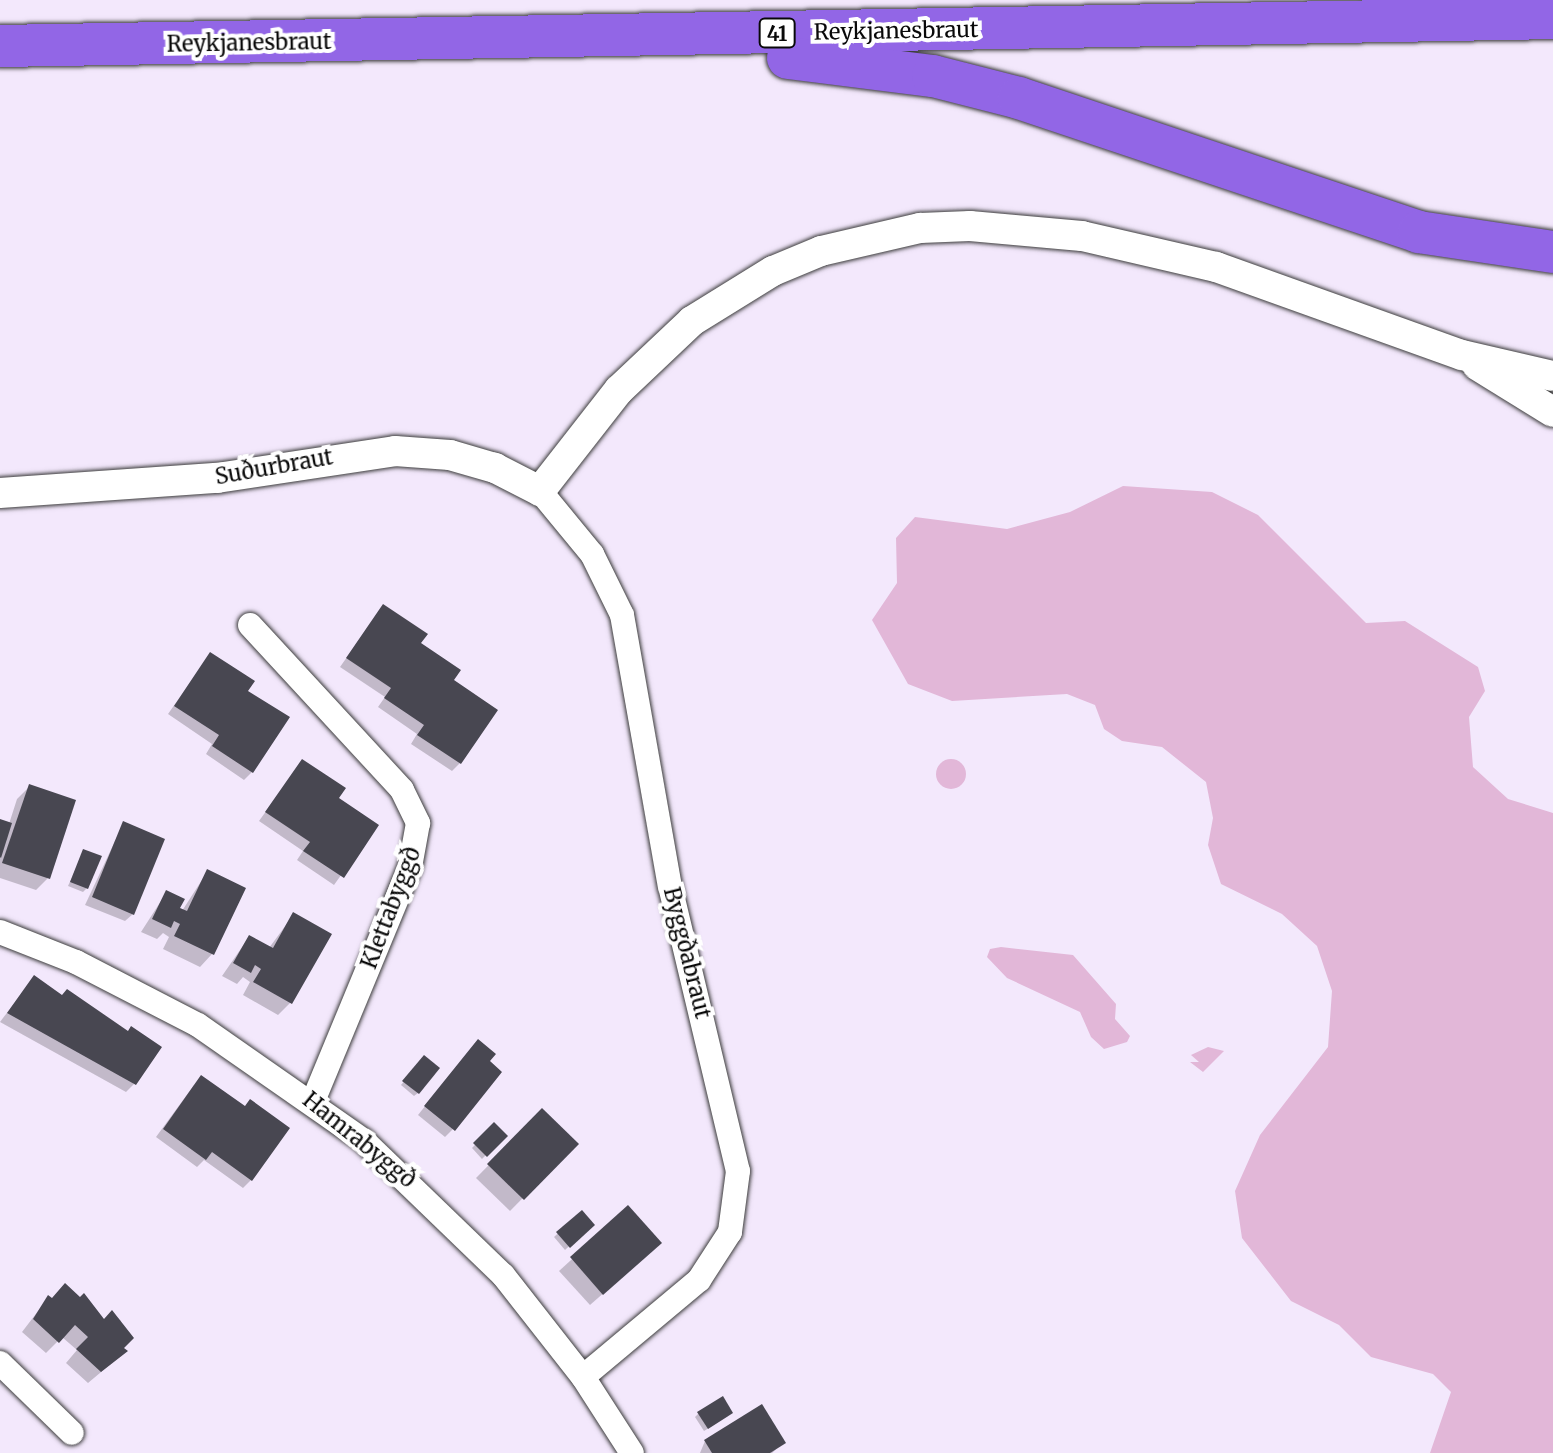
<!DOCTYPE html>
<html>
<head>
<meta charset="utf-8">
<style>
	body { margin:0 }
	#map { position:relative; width:1553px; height:1453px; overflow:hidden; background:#f3e8fc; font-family:Merriweather,serif }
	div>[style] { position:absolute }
	.green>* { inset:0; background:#e2b7d8 }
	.round { border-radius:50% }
	.shadow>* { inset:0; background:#0003 }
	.building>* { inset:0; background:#484751 }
	.roads { filter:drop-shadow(0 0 2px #3c3c3c) drop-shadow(0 0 2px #3c3c3c) }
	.minor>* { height:24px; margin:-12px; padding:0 12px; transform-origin:12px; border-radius:12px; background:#fff }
	.tertiary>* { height:30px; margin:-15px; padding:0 15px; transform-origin:15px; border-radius:15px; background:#fff }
	.trunk>* { height:42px; margin:-21px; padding:0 21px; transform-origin:21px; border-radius:21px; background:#9266e6 }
	span { translate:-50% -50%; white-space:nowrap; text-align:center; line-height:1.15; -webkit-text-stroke:8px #fff; paint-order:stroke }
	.shield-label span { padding:2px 6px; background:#fff; border:2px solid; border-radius:6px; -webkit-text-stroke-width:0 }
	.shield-label { font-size:20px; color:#090909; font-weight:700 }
	.street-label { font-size:22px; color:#090909 }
</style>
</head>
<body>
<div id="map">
	<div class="green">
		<div style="clip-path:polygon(1123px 486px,1212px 492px,1258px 515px,1366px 623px,1405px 621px,1478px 667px,1485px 691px,1469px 717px,1473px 767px,1508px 799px,1553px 813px,1553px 1453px,1430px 1453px,1451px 1392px,1433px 1374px,1371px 1357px,1339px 1325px,1291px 1301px,1242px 1238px,1235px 1191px,1260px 1135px,1328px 1047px,1332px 991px,1317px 946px,1282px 914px,1221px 884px,1208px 845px,1213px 818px,1206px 782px,1162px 747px,1122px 741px,1104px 729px,1095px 705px,1067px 694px,952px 701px,908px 684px,872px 620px,897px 583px,896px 538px,915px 517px,1007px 529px,1070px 512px)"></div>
		<div class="round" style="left:936px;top:759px;width:30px;height:30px"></div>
		<div style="clip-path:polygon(1001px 947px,1073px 955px,1116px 1004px,1115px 1019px,1130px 1036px,1127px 1042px,1104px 1049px,1091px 1037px,1080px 1012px,1007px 978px,987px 957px,990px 949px)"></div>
		<div style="clip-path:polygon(1208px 1047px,1224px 1051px,1203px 1072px,1190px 1062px,1199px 1062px,1191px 1055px)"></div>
	</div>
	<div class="shadow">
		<div style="clip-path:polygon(383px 606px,452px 680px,460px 763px,452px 771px,411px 744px,417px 734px,378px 707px,385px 697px,340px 667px)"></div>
		<div style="clip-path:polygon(210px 654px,246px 691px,252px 772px,244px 780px,206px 754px,212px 744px,168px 714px)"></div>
		<div style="clip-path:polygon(302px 761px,336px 798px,377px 825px,334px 885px,297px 860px,303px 851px,259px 821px)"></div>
		<div style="clip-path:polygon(29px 787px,48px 878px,36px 890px,0 878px,0 821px,9px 824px,17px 799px)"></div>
		<div style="clip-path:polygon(123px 824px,133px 914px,125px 921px,85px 905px)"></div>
		<div style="clip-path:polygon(84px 851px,87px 888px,83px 892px,68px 886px)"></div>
		<div style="clip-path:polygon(207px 872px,244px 889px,212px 954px,200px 967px,163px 949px,169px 937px,163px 933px,157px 939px,141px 932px,166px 893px,182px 911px)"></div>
		<div style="clip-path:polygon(294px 914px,290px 1003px,278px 1015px,243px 995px,250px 982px,243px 977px,237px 984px,222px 976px,249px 937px,269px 948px)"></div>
		<div style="clip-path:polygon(34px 977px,134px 1084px,126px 1092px,0 1022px)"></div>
		<div style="clip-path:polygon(470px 1050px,453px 1129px,445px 1137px,418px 1115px)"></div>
		<div style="clip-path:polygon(421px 1061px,418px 1093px,414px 1096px,401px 1085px)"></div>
		<div style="clip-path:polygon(194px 1085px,251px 1180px,243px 1188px,204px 1160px,197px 1167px,156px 1137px)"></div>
		<div style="clip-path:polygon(542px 1111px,576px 1144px,510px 1211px,476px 1178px)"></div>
		<div style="clip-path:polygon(494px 1125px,505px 1136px,482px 1159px,472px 1148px)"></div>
		<div style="clip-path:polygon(628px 1208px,647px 1255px,590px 1305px,559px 1271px)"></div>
		<div style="clip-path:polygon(581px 1212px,592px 1225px,565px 1250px,554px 1237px)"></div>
		<div style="clip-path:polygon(48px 1298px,104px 1322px,112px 1313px,121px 1321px,116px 1325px,125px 1352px,88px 1383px,66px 1363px,77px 1350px,62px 1337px,46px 1353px,22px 1332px)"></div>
		<div style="clip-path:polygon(698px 1414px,728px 1416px,704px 1431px,695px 1417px)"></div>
		<div style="clip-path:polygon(705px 1441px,783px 1443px,772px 1453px,700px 1453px)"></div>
	</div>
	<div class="building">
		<div style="clip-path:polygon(383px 604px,428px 634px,421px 643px,461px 670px,454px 680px,498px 710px,461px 764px,417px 735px,424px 725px,384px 698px,391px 688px,346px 658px)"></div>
		<div style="clip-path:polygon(210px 652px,255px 681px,248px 691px,290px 717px,253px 773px,212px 746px,219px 735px,174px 706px)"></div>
		<div style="clip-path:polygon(302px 759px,346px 788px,339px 798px,379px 825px,344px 878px,303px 851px,310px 842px,265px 812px)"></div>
		<div style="clip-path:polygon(29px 784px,76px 800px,50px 879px,2px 863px)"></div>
		<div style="clip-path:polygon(0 819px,12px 823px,1px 858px,0 857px)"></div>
		<div style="clip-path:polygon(123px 821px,165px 839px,134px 915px,92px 897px)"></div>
		<div style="clip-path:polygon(83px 849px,102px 856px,88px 889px,70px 882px)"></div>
		<div style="clip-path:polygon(207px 869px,246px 888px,214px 955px,174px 936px,180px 924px,174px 921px,171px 928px,152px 919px,166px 890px,185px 899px,180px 908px,187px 911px)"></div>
		<div style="clip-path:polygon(293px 912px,332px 934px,292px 1004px,253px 982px,261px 969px,255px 965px,251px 973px,233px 963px,249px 935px,273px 948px)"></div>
		<div style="clip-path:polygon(34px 975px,62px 995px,67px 989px,128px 1031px,131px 1026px,162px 1047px,136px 1085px,7px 1013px)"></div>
		<div style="clip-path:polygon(478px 1039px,496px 1054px,490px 1061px,502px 1072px,455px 1131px,424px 1106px)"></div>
		<div style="clip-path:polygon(424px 1055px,440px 1068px,419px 1094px,402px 1081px)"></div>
		<div style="clip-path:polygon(201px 1075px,245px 1106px,250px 1099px,290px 1128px,252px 1181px,212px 1152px,206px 1160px,163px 1129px)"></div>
		<div style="clip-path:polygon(542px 1108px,579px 1144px,524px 1200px,487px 1164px)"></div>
		<div style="clip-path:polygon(494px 1122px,508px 1136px,487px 1157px,473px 1143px)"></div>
		<div style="clip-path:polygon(628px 1205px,662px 1243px,603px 1295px,570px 1257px)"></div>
		<div style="clip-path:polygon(582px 1210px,595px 1225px,570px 1248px,556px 1232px)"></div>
		<div style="clip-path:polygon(65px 1283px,80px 1297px,84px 1293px,104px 1319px,112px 1310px,134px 1338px,124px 1348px,128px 1351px,101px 1372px,76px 1349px,88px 1337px,75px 1325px,59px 1343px,33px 1319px,48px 1295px,52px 1298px)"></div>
		<div style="clip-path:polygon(723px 1396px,733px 1413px,708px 1429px,697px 1412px)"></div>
		<div style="clip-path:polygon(762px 1404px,786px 1443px,770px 1453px,712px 1453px,704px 1440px)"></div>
	</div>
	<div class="roads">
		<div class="minor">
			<div style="left:540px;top:491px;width:82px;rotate:50.5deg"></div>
			<div style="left:592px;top:554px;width:68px;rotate:63.8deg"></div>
			<div style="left:622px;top:615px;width:275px;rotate:80deg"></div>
			<div style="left:670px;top:886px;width:293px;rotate:76.6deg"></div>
			<div style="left:738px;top:1171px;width:62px;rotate:97.5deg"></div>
			<div style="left:730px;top:1232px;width:57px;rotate:122.9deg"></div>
			<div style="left:699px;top:1280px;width:151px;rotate:140.1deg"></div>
			<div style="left:250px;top:625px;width:224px;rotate:47.3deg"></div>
			<div style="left:402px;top:790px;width:37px;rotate:64deg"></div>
			<div style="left:418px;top:823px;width:45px;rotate:100.3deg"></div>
			<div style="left:410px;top:867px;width:253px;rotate:112.5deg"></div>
			<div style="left:0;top:932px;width:82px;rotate:21.5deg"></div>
			<div style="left:76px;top:962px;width:137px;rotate:27.3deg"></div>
			<div style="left:198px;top:1025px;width:203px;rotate:34.9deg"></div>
			<div style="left:364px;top:1141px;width:193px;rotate:44deg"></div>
			<div style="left:503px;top:1275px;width:130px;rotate:51.9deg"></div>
			<div style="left:583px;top:1377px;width:90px;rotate:57.2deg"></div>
			<div style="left:0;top:1363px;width:100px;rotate:44.2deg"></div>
		</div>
		<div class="tertiary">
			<div style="left:1477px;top:365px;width:89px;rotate:31.7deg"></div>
			<div style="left:0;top:493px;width:218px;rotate:-4deg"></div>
			<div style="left:217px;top:478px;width:180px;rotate:-8.6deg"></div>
			<div style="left:395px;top:451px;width:55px;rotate:4.2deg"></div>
			<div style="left:450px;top:455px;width:47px;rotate:16.1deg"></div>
			<div style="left:495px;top:468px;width:51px;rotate:27.1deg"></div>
			<div style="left:540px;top:491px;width:128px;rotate:-52deg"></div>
			<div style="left:619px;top:390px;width:100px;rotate:-43.4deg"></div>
			<div style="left:692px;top:321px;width:95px;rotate:-31.7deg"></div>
			<div style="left:773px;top:271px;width:52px;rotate:-22.6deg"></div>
			<div style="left:821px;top:251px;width:102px;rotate:-13.1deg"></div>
			<div style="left:920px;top:228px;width:50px;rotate:-2.3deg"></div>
			<div style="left:970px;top:226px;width:112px;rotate:5.1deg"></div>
			<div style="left:1082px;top:236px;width:138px;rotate:13deg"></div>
			<div style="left:1216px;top:267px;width:261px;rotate:19.7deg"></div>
			<div style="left:1462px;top:355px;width:93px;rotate:13deg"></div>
		</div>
		<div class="trunk">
			<div style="left:0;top:46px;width:1553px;rotate:-1.03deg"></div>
			<div style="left:788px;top:58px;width:146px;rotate:7.1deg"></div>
			<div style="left:933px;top:76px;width:89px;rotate:14.3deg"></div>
			<div style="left:1019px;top:98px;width:422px;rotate:18.5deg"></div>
			<div style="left:1419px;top:232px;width:135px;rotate:8.5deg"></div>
		</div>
	</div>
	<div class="shield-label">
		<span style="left:777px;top:33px">41</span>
	</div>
	<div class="street-label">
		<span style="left:896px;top:31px;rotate:-1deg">Reykjanesbraut</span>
		<span style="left:249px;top:43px;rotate:-1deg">Reykjanesbraut</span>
		<span style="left:274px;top:467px;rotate:-10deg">Suðurbraut</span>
		<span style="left:391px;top:908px;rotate:-69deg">Klettabyggð</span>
		<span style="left:687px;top:953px;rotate:76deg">Byggðabraut</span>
		<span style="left:359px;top:1140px;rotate:39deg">Hamrabyggð</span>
	</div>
</div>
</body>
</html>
